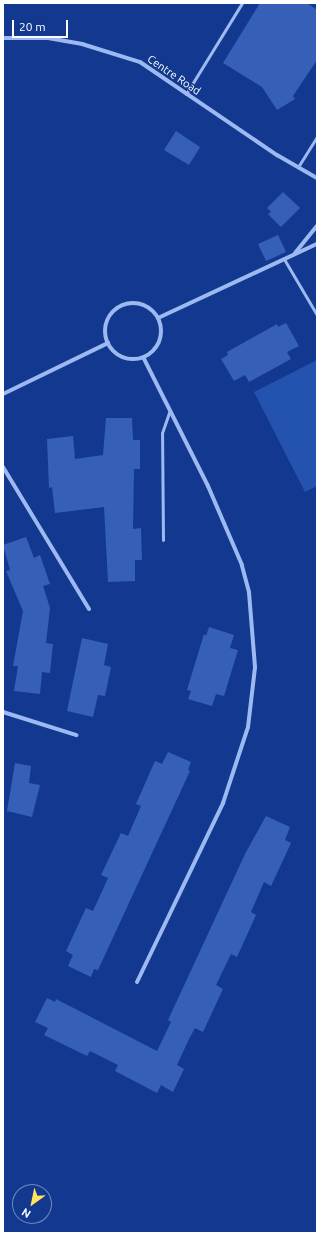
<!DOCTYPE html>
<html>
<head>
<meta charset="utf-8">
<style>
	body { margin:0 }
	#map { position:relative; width:320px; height:1236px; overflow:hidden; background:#12398f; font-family:Ubuntu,sans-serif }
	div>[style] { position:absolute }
	.green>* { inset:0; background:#2452af }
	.building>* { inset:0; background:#3660b7 }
	.service>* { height:3px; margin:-1.5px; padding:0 1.5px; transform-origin:1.5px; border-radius:1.5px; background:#9db9f2 }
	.minor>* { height:4px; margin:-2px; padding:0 2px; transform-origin:2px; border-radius:2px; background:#9db9f2 }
	.minor>.ring { margin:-2px; padding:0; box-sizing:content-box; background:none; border:4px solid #9db9f2; border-radius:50% }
	span { translate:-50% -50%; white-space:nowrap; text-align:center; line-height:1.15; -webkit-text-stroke:3px #12398f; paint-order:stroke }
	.street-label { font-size:11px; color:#fff }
	.frame { position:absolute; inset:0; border:4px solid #fff; pointer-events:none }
	.north { position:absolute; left:12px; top:1184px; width:40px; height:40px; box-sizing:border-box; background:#12398f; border:1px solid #7188bc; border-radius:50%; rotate:213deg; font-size:11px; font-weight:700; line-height:16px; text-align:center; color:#fff }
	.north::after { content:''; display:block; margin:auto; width:14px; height:18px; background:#ffe45e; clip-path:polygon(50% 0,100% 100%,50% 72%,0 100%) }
	.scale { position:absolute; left:12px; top:20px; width:56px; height:18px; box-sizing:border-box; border:2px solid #fff; border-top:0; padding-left:5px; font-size:12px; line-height:14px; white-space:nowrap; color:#fff; -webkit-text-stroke:3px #12398f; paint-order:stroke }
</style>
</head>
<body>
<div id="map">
	<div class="green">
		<div style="clip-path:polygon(317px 360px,317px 486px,305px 492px,254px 392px)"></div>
	</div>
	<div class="building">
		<div style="clip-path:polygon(260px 3px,307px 3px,317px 10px,317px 60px,293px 96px,295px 99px,277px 110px,262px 87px,223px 63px)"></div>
		<div style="clip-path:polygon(176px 131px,200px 147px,189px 165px,164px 150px)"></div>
		<div style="clip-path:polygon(283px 192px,300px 208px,281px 227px,268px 214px,271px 212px,267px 208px)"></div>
		<div style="clip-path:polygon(278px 235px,286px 252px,266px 261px,258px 244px)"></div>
		<div style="clip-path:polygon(286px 323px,299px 346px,287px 352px,291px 359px,249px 382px,245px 375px,234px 381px,221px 359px,228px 355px,227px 352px,277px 324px,278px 327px)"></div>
		<div style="clip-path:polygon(106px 418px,132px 418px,133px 440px,140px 440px,140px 469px,134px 469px,133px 529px,141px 528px,142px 560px,135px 560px,135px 581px,108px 582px,104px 507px,55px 513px,52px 487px,49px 488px,47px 439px,73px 436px,75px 459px,103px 455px)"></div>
		<div style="clip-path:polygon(26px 537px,34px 558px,40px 555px,50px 584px,43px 586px,50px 608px,46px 643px,53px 644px,50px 673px,42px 672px,40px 694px,14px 691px,18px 666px,13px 666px,23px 611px,6px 571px,10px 570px,3px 545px)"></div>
		<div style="clip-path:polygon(209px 627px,234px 635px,230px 648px,238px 650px,224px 696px,216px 694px,212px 706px,188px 699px,191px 691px,187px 690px,204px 634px,206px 636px)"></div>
		<div style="clip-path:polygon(82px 638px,108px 644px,104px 665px,111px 667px,105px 696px,98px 695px,93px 717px,67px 711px)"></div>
		<div style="clip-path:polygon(168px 752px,191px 762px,188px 770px,190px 771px,98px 970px,94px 969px,91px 977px,68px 966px,73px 955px,66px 951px,86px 908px,93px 911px,108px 878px,101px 875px,121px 833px,128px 836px,141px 806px,136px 804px,155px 761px,162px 764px)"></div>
		<div style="clip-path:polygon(15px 763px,31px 766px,29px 783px,40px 785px,32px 817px,7px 811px)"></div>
		<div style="clip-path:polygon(266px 816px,290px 827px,285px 840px,291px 843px,271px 886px,264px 882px,251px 912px,256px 915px,237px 957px,231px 954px,216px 985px,223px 989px,203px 1032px,195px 1028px,189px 1039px,177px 1065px,184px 1069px,173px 1092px,161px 1085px,157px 1093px,115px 1071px,118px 1065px,90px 1051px,87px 1056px,44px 1035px,48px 1028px,35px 1022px,47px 998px,55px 1002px,56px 999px,157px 1051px,171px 1022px,168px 1020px,245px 854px)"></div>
	</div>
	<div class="service">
		<div style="left:186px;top:94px;width:107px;rotate:-58.4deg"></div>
		<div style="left:298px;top:167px;width:36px;rotate:-58deg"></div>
		<div style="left:284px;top:259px;width:65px;rotate:59.5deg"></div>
		<div style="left:163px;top:540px;width:107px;rotate:-90.5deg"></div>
		<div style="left:162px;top:433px;width:24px;rotate:-71deg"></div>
	</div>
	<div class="minor">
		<div style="left:3px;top:38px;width:45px"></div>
		<div style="left:48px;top:38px;width:35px;rotate:10deg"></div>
		<div style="left:82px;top:44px;width:61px;rotate:17.2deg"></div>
		<div style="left:140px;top:62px;width:166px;rotate:34.2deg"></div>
		<div style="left:277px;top:155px;width:46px;rotate:29.9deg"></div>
		<div style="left:295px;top:253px;width:35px;rotate:-51deg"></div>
		<div class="ring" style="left:105px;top:303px;width:52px;height:52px"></div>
		<div style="left:158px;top:318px;width:175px;rotate:-25deg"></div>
		<div style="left:3px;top:394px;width:117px;rotate:-25.9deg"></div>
		<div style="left:3px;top:467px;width:166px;rotate:58.8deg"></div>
		<div style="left:3px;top:712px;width:77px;rotate:17.5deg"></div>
		<div style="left:137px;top:982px;width:199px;rotate:-64.3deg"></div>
		<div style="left:223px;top:803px;width:80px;rotate:-71.8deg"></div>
		<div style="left:248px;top:727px;width:60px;rotate:-83.3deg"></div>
		<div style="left:255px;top:667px;width:75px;rotate:-94.6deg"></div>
		<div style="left:249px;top:592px;width:28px;rotate:-105deg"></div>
		<div style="left:242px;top:565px;width:86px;rotate:-113.3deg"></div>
		<div style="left:208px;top:486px;width:144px;rotate:-116.7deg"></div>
	</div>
	<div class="street-label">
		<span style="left:174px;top:75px;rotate:34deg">Centre Road</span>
	</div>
	<div class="frame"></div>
	<div class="north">N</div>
	<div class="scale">20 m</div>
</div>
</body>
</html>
